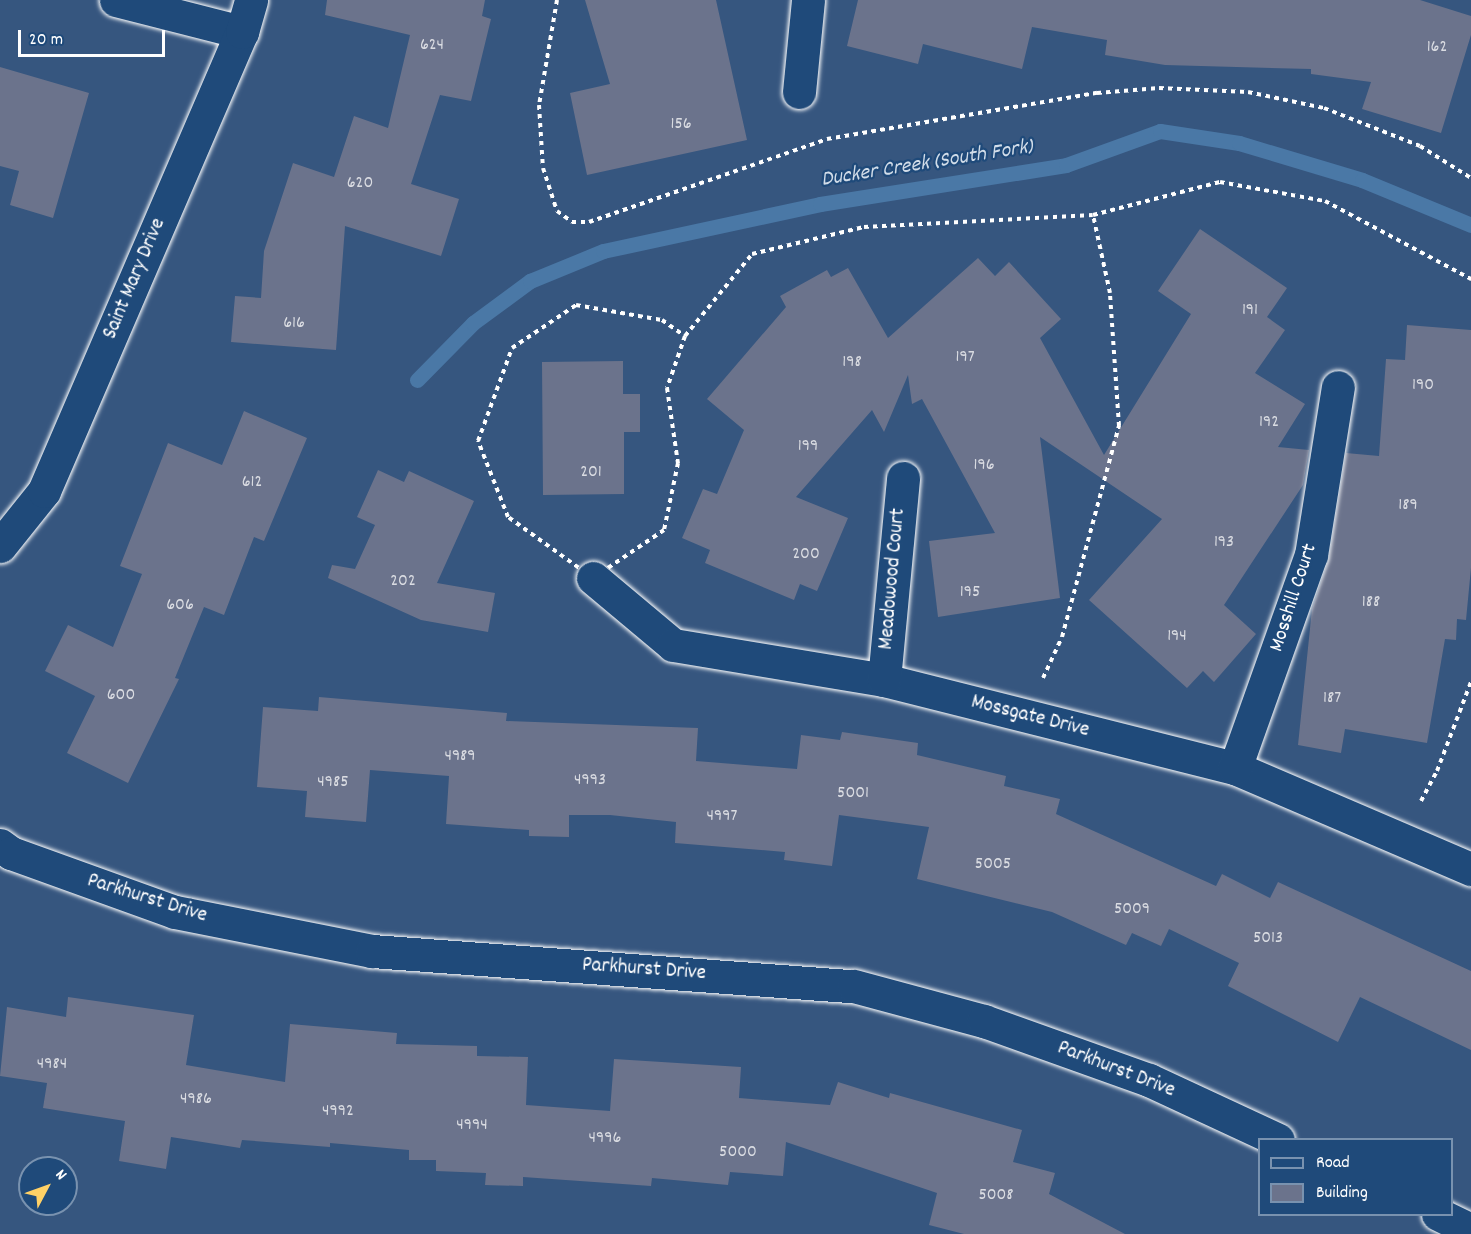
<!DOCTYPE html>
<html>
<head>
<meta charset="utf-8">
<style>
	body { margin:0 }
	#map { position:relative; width:1471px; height:1234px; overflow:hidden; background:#36567f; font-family:Dekko,sans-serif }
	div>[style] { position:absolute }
	.stream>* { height:15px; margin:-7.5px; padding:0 7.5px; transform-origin:7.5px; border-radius:7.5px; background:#4a78a6 }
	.building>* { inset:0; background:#6b738c }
	.path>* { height:4px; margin-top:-2px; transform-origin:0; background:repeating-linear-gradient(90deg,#fff 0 4.5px,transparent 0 9px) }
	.roads { filter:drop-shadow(0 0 2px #fff) drop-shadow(0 0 2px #fff) }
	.minor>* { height:33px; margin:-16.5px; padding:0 16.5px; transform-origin:16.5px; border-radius:16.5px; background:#1f4a7a }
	span { translate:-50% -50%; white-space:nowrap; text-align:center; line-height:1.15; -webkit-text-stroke:4.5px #1f4a7a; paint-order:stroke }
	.number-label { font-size:18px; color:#dadce2 }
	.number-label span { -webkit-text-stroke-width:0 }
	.street-label { font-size:21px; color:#fff }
	.water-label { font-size:22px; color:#d2dde9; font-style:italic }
	.legend { position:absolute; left:1258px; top:1138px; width:195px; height:78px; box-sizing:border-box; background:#1f4a7a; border:2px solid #7992af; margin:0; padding:8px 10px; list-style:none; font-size:18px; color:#fff }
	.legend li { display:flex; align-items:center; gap:12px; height:30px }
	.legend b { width:30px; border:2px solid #7992af }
	.north { position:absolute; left:18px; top:1156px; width:60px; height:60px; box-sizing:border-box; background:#1f4a7a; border:2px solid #7992af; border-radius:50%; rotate:49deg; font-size:16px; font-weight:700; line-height:24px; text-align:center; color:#fff }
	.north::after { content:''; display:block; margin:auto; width:21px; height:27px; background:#ffd166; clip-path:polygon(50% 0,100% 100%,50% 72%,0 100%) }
	.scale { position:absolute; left:18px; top:30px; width:147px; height:27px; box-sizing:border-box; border:3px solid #fff; border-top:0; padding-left:8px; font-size:18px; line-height:21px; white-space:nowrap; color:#fff; -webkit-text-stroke:4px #1f4a7a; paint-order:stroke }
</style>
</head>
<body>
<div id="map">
	<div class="stream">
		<div style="left:417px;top:380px;width:80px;rotate:-45.5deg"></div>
		<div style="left:473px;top:323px;width:71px;rotate:-36.4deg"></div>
		<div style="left:530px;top:281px;width:79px;rotate:-22.3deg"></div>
		<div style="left:603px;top:251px;width:222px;rotate:-12.2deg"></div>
		<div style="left:820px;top:204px;width:249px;rotate:-9deg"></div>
		<div style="left:1066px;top:165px;width:100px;rotate:-19.9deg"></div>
		<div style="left:1160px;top:131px;width:80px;rotate:8.6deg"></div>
		<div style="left:1239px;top:143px;width:128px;rotate:16.7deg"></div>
		<div style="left:1362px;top:180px;width:118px;rotate:22.4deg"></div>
	</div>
	<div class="building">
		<div style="clip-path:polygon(327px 0,485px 0,482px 16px,491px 19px,471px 101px,440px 95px,411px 184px,459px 199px,441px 256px,345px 226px,336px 350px,231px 342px,235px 296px,261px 298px,264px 251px,293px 163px,334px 177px,354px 116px,388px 128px,410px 35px,325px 15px)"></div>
		<div style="clip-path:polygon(585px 0,716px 0,747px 140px,587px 175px,570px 93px,610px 84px)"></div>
		<div style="clip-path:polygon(858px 0,1420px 0,1471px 16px,1471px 35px,1441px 133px,1362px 109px,1371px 82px,1311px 74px,1311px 69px,1165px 65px,1105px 55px,1107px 40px,1032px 27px,1022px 69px,923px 44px,918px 64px,847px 46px)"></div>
		<div style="clip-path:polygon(0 67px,89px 93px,53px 218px,10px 205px,19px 171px,0 166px)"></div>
		<div style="clip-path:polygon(1200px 229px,1287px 288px,1267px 317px,1285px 330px,1255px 373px,1305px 404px,1278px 447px,1309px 450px,1303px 485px,1224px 605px,1256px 634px,1214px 682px,1203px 671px,1187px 688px,1089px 600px,1162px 519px,1040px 437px,1060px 598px,938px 617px,929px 541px,995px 533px,922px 399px,912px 404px,908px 375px,884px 432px,872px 410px,796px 497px,848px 518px,817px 591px,800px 584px,794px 600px,705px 563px,710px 550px,682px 538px,703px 489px,717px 494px,744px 430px,707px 399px,786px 307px,780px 296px,827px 270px,831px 277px,848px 268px,888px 338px,978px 258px,995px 276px,1009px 262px,1061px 319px,1040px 338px,1104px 455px,1191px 314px,1158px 291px)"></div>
		<div style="clip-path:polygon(1407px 325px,1471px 330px,1471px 568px,1466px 620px,1457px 619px,1456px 640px,1445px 639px,1427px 743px,1345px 729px,1341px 753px,1298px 745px,1312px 609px,1329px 558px,1346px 453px,1379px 456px,1386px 359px,1405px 360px)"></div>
		<div style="clip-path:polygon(623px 361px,623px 394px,640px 394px,640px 432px,624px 432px,624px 494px,543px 495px,542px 362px)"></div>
		<div style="clip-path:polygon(244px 411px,307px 438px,264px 541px,254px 537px,224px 615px,204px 607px,175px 678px,179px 679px,128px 783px,67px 753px,95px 696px,45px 671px,68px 625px,113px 647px,142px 574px,120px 566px,168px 443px,222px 465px)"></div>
		<div style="clip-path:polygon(378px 470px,404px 482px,409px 471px,474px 501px,437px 583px,495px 593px,488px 632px,421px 620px,328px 578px,332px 565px,355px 569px,375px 525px,357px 517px)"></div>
		<div style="clip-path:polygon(319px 697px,507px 713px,506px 721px,698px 728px,696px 761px,797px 769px,801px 735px,840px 740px,842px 732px,918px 743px,917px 755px,1006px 776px,1004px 786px,1060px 799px,1056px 814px,1216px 886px,1222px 874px,1270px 898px,1278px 882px,1471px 971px,1471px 1050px,1360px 997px,1338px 1042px,1228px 986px,1239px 963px,1169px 929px,1161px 946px,1132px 933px,1126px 945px,1052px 912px,917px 879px,929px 827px,839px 815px,832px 866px,784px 860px,785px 852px,675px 843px,676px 822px,610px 815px,569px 815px,569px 837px,529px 836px,529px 830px,446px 824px,449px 776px,370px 770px,366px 822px,305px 817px,307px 791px,257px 787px,263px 707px,318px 711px)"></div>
		<div style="clip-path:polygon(68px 997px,194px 1015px,186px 1065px,285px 1082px,290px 1024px,397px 1033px,396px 1044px,477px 1046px,477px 1056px,528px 1057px,526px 1105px,610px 1111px,614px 1059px,741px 1067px,739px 1098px,830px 1105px,838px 1082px,889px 1098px,890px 1093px,1022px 1130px,1013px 1162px,1055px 1173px,1049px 1194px,1125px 1234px,964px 1234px,929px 1225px,937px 1193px,786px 1142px,783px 1176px,730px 1172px,728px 1185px,652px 1178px,651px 1186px,523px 1177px,523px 1186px,485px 1185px,486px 1173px,436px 1171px,436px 1160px,409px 1160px,409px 1150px,330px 1143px,330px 1147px,242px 1140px,240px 1148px,171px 1137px,166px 1169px,119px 1161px,125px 1121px,43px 1108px,47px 1083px,0 1076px,7px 1007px,66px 1017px)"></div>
	</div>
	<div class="path">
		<div style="left:557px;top:0;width:107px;rotate:99.7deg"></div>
		<div style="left:539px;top:105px;width:63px;rotate:86.4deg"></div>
		<div style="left:543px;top:168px;width:45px;rotate:72deg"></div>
		<div style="left:557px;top:211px;width:19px;rotate:36deg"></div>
		<div style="left:572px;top:222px;width:17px"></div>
		<div style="left:589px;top:222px;width:252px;rotate:-19.2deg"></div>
		<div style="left:827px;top:139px;width:274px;rotate:-9.7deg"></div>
		<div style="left:1097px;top:93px;width:62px;rotate:-4.6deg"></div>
		<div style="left:1159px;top:88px;width:89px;rotate:2.6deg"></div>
		<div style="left:1248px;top:92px;width:78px;rotate:11.9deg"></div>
		<div style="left:1324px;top:108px;width:103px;rotate:21.6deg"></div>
		<div style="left:1420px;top:146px;width:60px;rotate:32.1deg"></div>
		<div style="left:576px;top:305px;width:87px;rotate:9.9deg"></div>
		<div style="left:662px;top:320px;width:28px;rotate:35deg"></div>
		<div style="left:685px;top:336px;width:55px;rotate:109.1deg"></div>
		<div style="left:667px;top:388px;width:76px;rotate:81.7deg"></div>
		<div style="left:678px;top:463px;width:68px;rotate:101.8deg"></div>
		<div style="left:664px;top:530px;width:86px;rotate:145.9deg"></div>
		<div style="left:593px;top:578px;width:105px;rotate:-144.3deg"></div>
		<div style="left:508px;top:517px;width:82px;rotate:-111.5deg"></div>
		<div style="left:478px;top:441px;width:99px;rotate:-69.9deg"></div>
		<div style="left:512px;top:348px;width:77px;rotate:-33.9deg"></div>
		<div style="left:685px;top:336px;width:106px;rotate:-50.7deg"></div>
		<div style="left:752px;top:254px;width:115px;rotate:-13.6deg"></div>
		<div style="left:864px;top:227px;width:229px;rotate:-3deg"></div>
		<div style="left:1093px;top:215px;width:131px;rotate:-14.6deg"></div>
		<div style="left:1220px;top:182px;width:107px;rotate:10.3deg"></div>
		<div style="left:1325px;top:201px;width:166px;rotate:28.1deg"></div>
		<div style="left:1043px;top:678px;width:45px;rotate:-65.1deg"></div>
		<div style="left:1062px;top:637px;width:219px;rotate:-74.9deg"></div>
		<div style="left:1119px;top:426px;width:133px;rotate:-93.9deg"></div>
		<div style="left:1110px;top:293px;width:80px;rotate:-102.3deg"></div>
		<div style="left:1421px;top:801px;width:34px;rotate:-62deg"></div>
		<div style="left:1437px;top:771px;width:95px;rotate:-69.1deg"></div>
	</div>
	<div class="roads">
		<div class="minor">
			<div style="left:116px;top:0;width:130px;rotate:14.3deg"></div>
			<div style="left:799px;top:92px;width:92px;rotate:-84.4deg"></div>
			<div style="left:0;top:546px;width:70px;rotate:-51.3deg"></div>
			<div style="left:44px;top:491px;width:500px;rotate:-66.7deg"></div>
			<div style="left:242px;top:32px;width:33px;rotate:-74deg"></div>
			<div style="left:593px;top:578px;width:104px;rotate:39.9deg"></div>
			<div style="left:673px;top:645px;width:214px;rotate:9.4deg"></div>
			<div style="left:884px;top:680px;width:362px;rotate:14.1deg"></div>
			<div style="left:1235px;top:768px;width:257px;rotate:23.2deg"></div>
			<div style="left:884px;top:680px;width:203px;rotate:-84.6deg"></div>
			<div style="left:1235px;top:768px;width:226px;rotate:-70.4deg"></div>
			<div style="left:1311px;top:555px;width:170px;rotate:-80.9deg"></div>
			<div style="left:0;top:845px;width:14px;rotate:36deg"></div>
			<div style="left:11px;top:853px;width:174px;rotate:19.8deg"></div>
			<div style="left:175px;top:912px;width:201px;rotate:11.2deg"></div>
			<div style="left:372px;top:951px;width:483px;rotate:4.2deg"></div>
			<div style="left:854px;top:986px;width:135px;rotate:15.1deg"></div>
			<div style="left:984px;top:1021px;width:175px;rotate:19.7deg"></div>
			<div style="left:1149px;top:1080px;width:142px;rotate:24.9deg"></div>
			<div style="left:1438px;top:1214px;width:37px;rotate:26deg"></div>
		</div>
	</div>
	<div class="number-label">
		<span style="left:432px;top:46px">624</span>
		<span style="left:1437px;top:48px">162</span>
		<span style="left:681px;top:125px">156</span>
		<span style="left:360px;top:184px">620</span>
		<span style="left:1250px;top:311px">191</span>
		<span style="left:294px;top:324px">616</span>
		<span style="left:965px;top:358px">197</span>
		<span style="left:852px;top:363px">198</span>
		<span style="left:1423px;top:386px">190</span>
		<span style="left:1269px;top:423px">192</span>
		<span style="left:808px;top:447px">199</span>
		<span style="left:984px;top:466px">196</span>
		<span style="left:591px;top:473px">201</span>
		<span style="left:252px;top:483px">612</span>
		<span style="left:1408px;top:506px">189</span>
		<span style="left:1224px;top:543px">193</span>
		<span style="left:806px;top:555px">200</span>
		<span style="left:403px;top:582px">202</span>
		<span style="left:970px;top:593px">195</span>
		<span style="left:1371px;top:603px">188</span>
		<span style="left:180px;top:606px">606</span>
		<span style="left:1177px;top:637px">194</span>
		<span style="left:121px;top:696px">600</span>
		<span style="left:1332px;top:699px">187</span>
		<span style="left:460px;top:757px">4989</span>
		<span style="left:590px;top:781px">4993</span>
		<span style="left:333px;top:783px">4985</span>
		<span style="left:853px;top:794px">5001</span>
		<span style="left:722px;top:817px">4997</span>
		<span style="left:993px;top:865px">5005</span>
		<span style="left:1132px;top:910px">5009</span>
		<span style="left:1268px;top:939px">5013</span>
		<span style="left:52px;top:1065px">4984</span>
		<span style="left:196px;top:1100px">4986</span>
		<span style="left:338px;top:1112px">4992</span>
		<span style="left:472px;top:1126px">4994</span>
		<span style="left:605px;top:1139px">4996</span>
		<span style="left:738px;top:1153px">5000</span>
		<span style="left:996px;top:1196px">5008</span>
	</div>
	<div class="street-label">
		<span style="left:135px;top:279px;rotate:-67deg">Saint Mary Drive</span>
		<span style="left:893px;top:579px;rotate:-85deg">Meadowood Court</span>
		<span style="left:1294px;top:598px;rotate:-72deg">Mosshill Court</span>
		<span style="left:1030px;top:717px;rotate:14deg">Mossgate Drive</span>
		<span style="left:147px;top:899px;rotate:17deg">Parkhurst Drive</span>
		<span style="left:644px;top:970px;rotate:4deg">Parkhurst Drive</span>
		<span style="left:1116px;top:1070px;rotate:21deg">Parkhurst Drive</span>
	</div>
	<div class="water-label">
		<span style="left:927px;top:164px;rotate:-9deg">Ducker Creek (South Fork)</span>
	</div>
	<ul class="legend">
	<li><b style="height:8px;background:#1f4a7a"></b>Road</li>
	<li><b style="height:16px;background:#6b738c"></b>Building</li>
	</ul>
	<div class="north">N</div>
	<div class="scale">20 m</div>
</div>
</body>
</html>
